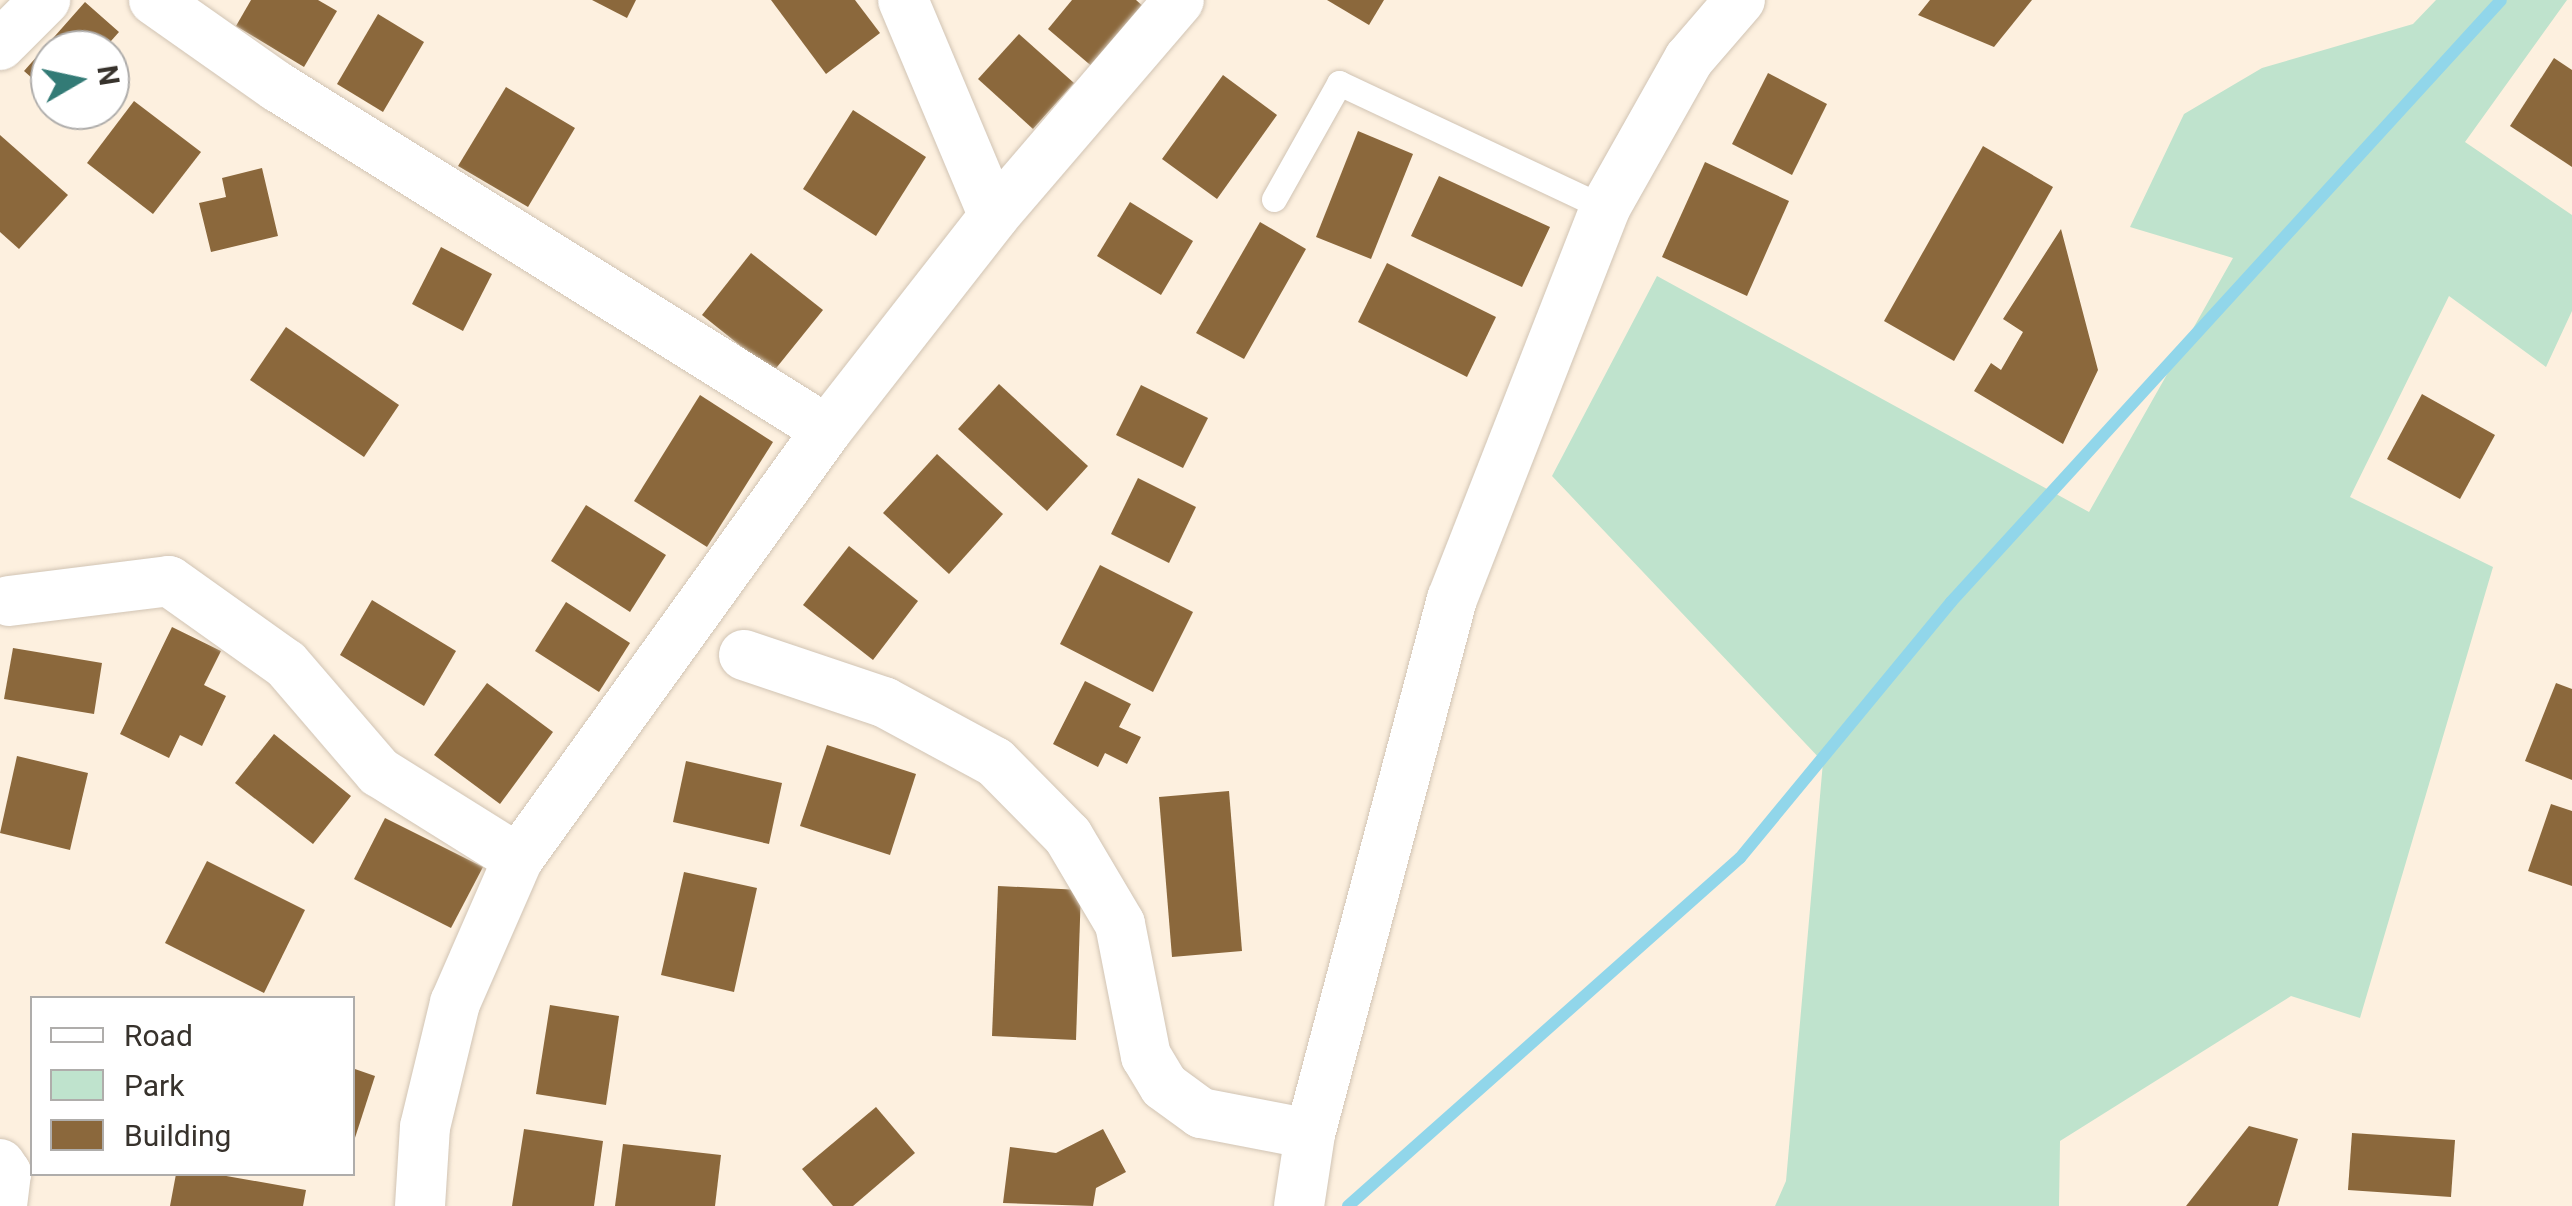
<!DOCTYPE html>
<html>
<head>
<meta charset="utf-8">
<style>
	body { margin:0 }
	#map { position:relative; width:2572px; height:1206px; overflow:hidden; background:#fdf0df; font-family:Roboto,sans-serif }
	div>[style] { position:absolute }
	.green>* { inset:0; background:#bfe3cd }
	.stream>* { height:12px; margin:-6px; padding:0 6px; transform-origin:6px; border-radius:6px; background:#91d6ea }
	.building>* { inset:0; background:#8b683c }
	.roads { filter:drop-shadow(0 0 2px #d1c4b4) drop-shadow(0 0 2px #d1c4b4) }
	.service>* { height:25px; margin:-12.5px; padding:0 12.5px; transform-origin:12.5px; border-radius:12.5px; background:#fff }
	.minor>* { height:50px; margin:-25px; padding:0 25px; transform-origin:25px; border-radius:25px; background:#fff }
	span { translate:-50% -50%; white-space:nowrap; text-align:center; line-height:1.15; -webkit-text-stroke:10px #fff; paint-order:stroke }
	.legend { position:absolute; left:30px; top:996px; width:325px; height:180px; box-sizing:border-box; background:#fff; border:2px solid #afadab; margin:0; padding:12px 18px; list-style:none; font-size:30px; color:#37322c }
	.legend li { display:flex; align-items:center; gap:20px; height:50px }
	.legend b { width:50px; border:2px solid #afadab }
	.north { position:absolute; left:30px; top:30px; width:100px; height:100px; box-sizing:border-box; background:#fff; border:2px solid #afadab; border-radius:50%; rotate:81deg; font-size:28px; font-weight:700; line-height:40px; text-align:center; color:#37322c }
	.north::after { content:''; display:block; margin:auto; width:35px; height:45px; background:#337b76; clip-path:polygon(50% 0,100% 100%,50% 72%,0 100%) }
</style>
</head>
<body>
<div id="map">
	<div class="green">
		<div style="clip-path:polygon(2436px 0,2567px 0,2465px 142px,2572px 215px,2572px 311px,2546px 367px,2449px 296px,2350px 497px,2493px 567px,2360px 1018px,2291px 996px,2060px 1141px,2059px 1206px,1775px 1206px,1786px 1181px,1823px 762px,1552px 476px,1657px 276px,2089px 512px,2233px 258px,2130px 227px,2184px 114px,2262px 68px,2413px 24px)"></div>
	</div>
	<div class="stream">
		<div style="left:1348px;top:1206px;width:524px;rotate:-41.6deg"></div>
		<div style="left:1740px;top:858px;width:332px;rotate:-50.5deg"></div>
		<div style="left:1951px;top:602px;width:815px;rotate:-47.58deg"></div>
	</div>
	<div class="building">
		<div style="clip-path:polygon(251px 0,318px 0,337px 11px,304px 67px,236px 26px)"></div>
		<div style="clip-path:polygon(592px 0,636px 0,627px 18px)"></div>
		<div style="clip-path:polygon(771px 0,855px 0,880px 33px,826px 74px)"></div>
		<div style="clip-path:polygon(1072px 0,1136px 0,1146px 9px,1095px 69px,1048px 29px)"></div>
		<div style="clip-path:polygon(1327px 0,1384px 0,1369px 25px)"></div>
		<div style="clip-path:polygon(1930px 0,2032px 0,1994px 47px,1918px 15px)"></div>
		<div style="clip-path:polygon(85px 2px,119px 32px,103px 50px,50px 50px,50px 94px,24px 71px)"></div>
		<div style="clip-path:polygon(378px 14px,424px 42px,383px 112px,337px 84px)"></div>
		<div style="clip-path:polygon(1019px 34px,1074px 83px,1033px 129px,978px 79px)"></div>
		<div style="clip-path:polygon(2554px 58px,2572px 70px,2572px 167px,2510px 126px)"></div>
		<div style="clip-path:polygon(1768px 73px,1827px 104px,1792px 175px,1732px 144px)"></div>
		<div style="clip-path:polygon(1223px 75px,1277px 115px,1217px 199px,1162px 159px)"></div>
		<div style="clip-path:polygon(506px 87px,575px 128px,528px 207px,458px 166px)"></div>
		<div style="clip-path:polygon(134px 101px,201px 152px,153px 214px,87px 163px)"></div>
		<div style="clip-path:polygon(853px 110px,926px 157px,876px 236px,803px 189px)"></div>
		<div style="clip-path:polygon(1358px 131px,1413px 154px,1371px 259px,1316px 237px)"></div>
		<div style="clip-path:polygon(0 135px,68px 195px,19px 249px,0 232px)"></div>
		<div style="clip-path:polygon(1983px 146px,2053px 187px,1954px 361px,1884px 321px)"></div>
		<div style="clip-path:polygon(1705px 162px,1789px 201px,1747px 296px,1662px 257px)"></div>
		<div style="clip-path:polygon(262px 168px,278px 236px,211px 252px,199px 203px,226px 197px,222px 178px)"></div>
		<div style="clip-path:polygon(1439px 176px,1550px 227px,1522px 287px,1411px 236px)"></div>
		<div style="clip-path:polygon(1130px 202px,1193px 241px,1161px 295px,1097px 256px)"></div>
		<div style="clip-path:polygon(1260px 222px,1306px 249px,1244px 359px,1196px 333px)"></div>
		<div style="clip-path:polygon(2061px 229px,2098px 370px,2063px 444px,1974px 391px,1991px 363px,2001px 370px,2023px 332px,2003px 319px)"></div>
		<div style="clip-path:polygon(441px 247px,492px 274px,463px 331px,412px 304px)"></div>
		<div style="clip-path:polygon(751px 253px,823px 310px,773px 372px,702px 315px)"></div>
		<div style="clip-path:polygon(1387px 263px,1496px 317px,1467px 377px,1358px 322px)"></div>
		<div style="clip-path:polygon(286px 327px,399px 405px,364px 457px,250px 380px)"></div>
		<div style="clip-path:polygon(999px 384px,1088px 466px,1047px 511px,958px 429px)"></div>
		<div style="clip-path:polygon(1141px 385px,1208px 418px,1183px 468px,1116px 435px)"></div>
		<div style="clip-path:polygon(2422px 394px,2495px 435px,2460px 499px,2387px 459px)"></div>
		<div style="clip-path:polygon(700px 395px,773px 442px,707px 547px,634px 501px)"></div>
		<div style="clip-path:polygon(937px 454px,1003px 514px,949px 574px,883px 513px)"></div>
		<div style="clip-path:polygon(1138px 478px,1196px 507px,1169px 563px,1111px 534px)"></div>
		<div style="clip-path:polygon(586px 505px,666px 555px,630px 612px,551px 561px)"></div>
		<div style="clip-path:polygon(849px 546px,918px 601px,873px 660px,803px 605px)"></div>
		<div style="clip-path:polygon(1100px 565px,1193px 612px,1153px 692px,1060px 644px)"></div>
		<div style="clip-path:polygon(372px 600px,456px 651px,424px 706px,340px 655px)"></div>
		<div style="clip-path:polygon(566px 602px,630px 643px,599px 692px,535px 651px)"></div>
		<div style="clip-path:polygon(172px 627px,221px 651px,204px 685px,226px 696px,202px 746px,180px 735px,169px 758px,120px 734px)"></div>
		<div style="clip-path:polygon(13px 648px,102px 663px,94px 714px,4px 699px)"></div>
		<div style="clip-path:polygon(1085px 681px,1131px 704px,1119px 727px,1141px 737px,1127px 764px,1105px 753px,1098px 767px,1053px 744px)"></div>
		<div style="clip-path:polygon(487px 683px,553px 732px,500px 804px,434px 755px)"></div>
		<div style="clip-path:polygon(2556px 683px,2572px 689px,2572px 780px,2525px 761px)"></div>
		<div style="clip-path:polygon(274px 734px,351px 796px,313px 844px,235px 783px)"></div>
		<div style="clip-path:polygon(827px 745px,916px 774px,890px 855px,800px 826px)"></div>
		<div style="clip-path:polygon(17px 756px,88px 773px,70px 850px,0 833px)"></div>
		<div style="clip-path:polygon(686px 761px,782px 783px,769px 844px,673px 822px)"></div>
		<div style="clip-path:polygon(1229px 791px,1242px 951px,1172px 957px,1159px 797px)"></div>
		<div style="clip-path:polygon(2551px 804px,2572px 811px,2572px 886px,2528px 871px)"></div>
		<div style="clip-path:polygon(385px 818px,483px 867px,451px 928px,354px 879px)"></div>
		<div style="clip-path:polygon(207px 861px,305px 910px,264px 993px,165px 943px)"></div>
		<div style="clip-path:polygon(684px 872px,757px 888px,734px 992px,661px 975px)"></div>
		<div style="clip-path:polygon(998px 886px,1081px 890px,1076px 1040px,992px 1036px)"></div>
		<div style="clip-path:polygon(550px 1005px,619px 1016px,606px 1105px,536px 1094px)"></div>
		<div style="clip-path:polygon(352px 1068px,375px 1076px,353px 1144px,352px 1144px)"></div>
		<div style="clip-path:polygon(876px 1107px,915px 1153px,853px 1206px,833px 1206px,802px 1169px)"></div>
		<div style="clip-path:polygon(2249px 1126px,2298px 1139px,2278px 1206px,2186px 1206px)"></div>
		<div style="clip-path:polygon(524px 1129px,603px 1141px,594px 1206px,512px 1206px)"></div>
		<div style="clip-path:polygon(1103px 1129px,1126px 1172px,1096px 1188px,1093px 1206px,1003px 1203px,1010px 1147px,1056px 1153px)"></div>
		<div style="clip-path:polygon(2352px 1133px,2455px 1140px,2451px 1197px,2348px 1190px)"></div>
		<div style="clip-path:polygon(623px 1144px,721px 1155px,715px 1206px,615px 1206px)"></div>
		<div style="clip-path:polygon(176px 1174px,215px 1174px,306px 1190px,303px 1206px,170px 1206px)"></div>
	</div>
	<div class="roads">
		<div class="service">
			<div style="left:1274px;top:199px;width:133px;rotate:-60.7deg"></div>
			<div style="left:1339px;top:83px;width:294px;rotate:25.2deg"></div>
		</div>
		<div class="minor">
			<div style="left:154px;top:0;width:151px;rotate:35.1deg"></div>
			<div style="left:278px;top:87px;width:647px;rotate:32deg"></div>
			<div style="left:903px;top:0;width:234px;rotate:67.2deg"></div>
			<div style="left:0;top:45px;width:64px;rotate:-45deg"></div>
			<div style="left:9px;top:601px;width:161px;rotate:-7.1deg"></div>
			<div style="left:169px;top:581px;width:143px;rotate:35.4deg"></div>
			<div style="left:286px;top:664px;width:143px;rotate:49.3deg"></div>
			<div style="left:379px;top:772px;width:164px;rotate:32deg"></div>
			<div style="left:744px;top:655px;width:148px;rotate:18.6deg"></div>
			<div style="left:884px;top:702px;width:126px;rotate:28.4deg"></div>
			<div style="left:995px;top:762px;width:104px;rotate:45.4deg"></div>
			<div style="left:1068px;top:836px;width:102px;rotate:59.4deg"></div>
			<div style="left:1120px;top:924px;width:135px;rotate:78.9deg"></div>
			<div style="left:1146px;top:1056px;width:35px;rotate:59deg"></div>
			<div style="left:1164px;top:1086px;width:46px;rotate:36.1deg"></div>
			<div style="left:1201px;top:1113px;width:111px;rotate:10.9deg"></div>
			<div style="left:0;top:1164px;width:11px;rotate:56deg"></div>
			<div style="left:6px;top:1173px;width:33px;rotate:97deg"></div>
			<div style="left:420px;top:1206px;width:79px;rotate:-86.4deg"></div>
			<div style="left:425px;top:1127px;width:128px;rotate:-76.4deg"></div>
			<div style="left:455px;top:1003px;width:157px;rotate:-66.4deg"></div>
			<div style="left:518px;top:859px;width:529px;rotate:-54.24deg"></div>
			<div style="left:827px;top:430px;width:271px;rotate:-52deg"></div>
			<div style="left:994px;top:216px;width:284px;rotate:-49.4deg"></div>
			<div style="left:1299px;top:1206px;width:73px;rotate:-81.3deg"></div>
			<div style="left:1310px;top:1134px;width:554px;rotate:-75.14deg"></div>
			<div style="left:1452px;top:599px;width:420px;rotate:-68.6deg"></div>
			<div style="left:1605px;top:208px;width:171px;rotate:-60.6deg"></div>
			<div style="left:1689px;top:59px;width:78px;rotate:-49.2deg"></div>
		</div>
	</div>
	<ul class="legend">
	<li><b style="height:12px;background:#fff"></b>Road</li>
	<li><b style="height:28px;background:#bfe3cd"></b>Park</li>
	<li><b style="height:28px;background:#8b683c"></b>Building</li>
	</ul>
	<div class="north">N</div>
</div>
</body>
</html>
